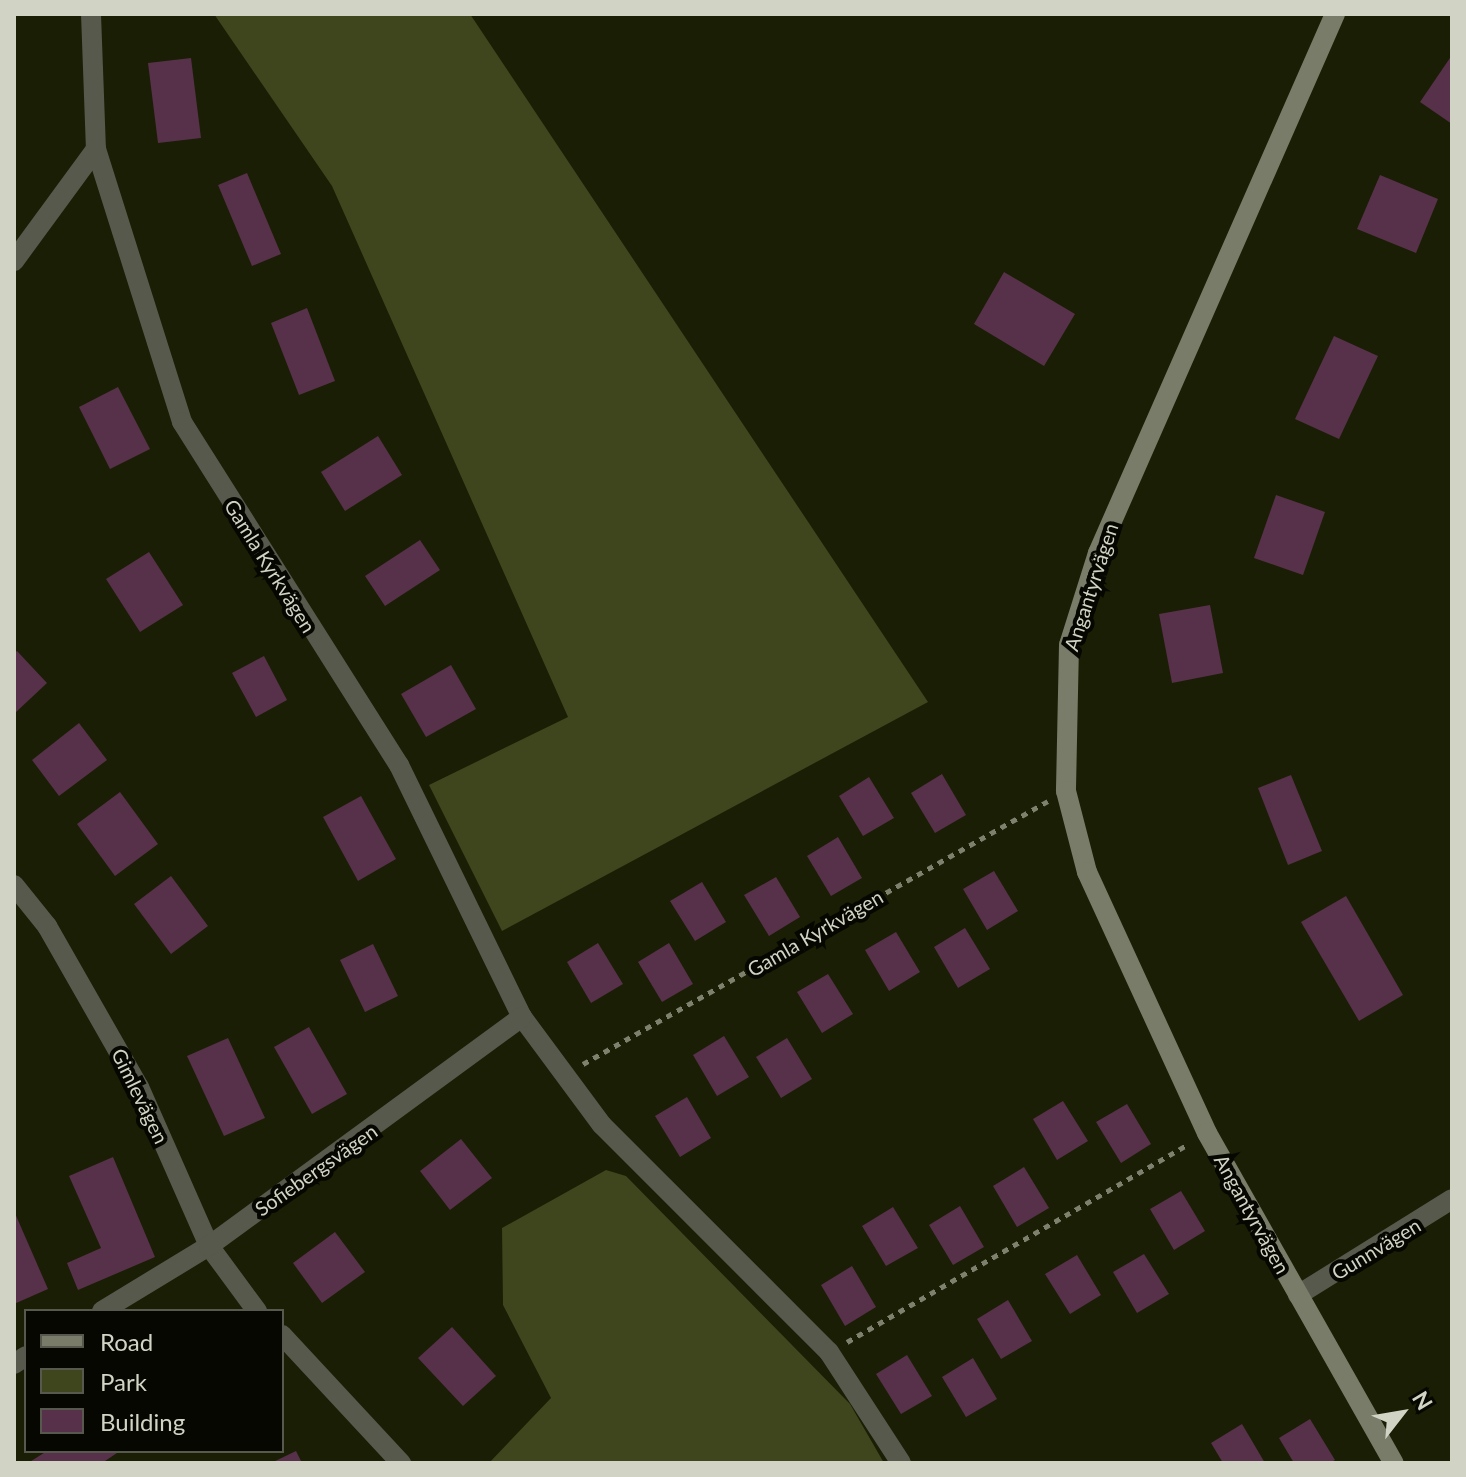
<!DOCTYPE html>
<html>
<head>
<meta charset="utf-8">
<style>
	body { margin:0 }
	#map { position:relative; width:1466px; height:1477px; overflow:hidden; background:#1a1e04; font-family:Lato,sans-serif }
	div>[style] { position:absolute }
	.green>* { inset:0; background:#3f451d }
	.building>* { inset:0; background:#57304a }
	.path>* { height:5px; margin-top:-2.5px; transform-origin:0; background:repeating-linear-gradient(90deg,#7e816d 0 6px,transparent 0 12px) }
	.street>* { height:20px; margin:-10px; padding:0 10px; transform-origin:10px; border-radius:10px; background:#56594c }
	.secondary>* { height:20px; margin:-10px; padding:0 10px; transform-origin:10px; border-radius:10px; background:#787c68 }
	span { translate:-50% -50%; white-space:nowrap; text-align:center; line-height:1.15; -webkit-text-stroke:8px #060701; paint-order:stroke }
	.street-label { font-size:20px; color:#d1d4c4 }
	.frame { position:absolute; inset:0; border:16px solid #d1d4c4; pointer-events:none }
	.legend { position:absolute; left:24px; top:1309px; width:260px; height:144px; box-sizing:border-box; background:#060701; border:2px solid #57594f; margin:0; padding:10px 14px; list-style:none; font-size:24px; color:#d1d4c4 }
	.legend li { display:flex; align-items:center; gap:16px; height:40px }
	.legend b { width:40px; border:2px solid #57594f }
	.north { position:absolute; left:1362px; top:1373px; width:80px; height:80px; -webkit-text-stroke:6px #060701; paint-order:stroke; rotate:59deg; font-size:22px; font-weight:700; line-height:32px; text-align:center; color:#d1d4c4 }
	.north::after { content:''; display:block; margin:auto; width:28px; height:36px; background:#d1d4c4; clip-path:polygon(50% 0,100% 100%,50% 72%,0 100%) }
</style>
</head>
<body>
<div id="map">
	<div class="green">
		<div style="clip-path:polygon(214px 14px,470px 14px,928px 702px,502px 931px,429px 785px,568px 717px,332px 186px)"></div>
		<div style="clip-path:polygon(606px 1170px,626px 1176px,850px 1404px,884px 1463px,489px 1463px,551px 1398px,503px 1305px,502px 1228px)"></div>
	</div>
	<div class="building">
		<div style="clip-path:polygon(1452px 55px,1452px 124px,1420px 102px)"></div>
		<div style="clip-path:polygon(191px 58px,201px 138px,158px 143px,148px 63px)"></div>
		<div style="clip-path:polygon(247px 173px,281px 254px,252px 266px,218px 185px)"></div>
		<div style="clip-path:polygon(1380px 175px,1438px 199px,1416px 253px,1357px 229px)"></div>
		<div style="clip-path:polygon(1004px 272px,1075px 314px,1044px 366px,974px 324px)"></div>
		<div style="clip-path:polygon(307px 308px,335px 381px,299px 395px,271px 323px)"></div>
		<div style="clip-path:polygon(1334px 336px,1378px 356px,1339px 439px,1295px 419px)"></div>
		<div style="clip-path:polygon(118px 387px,150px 449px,110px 469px,79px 407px)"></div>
		<div style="clip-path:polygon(378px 436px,402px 475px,345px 511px,321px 472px)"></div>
		<div style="clip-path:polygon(1276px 495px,1325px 512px,1303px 575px,1254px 558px)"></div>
		<div style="clip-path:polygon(420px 540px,440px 570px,385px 606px,365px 576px)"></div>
		<div style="clip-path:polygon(149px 552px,183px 605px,140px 632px,106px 579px)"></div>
		<div style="clip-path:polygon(1210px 605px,1223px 673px,1172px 683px,1159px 614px)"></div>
		<div style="clip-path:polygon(17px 651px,47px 683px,14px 714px,14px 653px)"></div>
		<div style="clip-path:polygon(264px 656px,287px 700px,256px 717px,232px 673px)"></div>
		<div style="clip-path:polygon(451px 665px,476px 709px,426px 737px,401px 694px)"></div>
		<div style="clip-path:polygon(79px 723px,107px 760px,59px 796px,32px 760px)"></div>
		<div style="clip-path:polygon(942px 774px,966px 815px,935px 833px,911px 793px)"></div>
		<div style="clip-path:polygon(1291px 775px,1322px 851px,1288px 865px,1258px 788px)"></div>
		<div style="clip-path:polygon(869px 777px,894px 818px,863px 836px,839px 796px)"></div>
		<div style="clip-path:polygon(120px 792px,158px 844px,115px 876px,77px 824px)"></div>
		<div style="clip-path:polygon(361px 796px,396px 859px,358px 881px,323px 817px)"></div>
		<div style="clip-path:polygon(838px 837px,862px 878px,831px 896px,807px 856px)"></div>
		<div style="clip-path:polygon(994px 871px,1018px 911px,987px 930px,963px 889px)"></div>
		<div style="clip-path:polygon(171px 876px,208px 926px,171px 954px,134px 904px)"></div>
		<div style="clip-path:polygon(776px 877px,800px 917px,769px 936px,744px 895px)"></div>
		<div style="clip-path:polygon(702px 882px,726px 922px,695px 941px,670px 901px)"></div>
		<div style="clip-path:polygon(1346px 896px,1403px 995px,1359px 1021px,1301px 922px)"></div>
		<div style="clip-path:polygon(965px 928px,990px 969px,958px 988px,934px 947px)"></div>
		<div style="clip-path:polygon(896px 932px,920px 972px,889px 991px,865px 950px)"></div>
		<div style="clip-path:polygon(598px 943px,623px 984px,591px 1003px,567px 962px)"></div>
		<div style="clip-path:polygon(669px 943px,693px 984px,662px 1002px,638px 962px)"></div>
		<div style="clip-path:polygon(373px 944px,398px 996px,365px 1012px,340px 960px)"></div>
		<div style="clip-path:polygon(828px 974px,853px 1014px,822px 1033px,797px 992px)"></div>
		<div style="clip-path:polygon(309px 1027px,347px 1094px,312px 1114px,274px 1047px)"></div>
		<div style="clip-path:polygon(724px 1036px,749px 1077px,717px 1096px,693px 1055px)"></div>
		<div style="clip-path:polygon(228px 1038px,265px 1118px,224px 1136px,187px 1056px)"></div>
		<div style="clip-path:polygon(787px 1038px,812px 1079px,781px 1098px,756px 1057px)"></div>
		<div style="clip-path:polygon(687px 1097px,711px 1138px,680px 1157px,655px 1116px)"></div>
		<div style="clip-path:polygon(1063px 1101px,1088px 1141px,1057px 1160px,1033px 1119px)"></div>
		<div style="clip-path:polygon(1127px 1104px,1151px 1144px,1121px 1163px,1096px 1122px)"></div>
		<div style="clip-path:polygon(461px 1139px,492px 1178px,450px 1210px,420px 1171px)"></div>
		<div style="clip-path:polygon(113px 1157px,155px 1257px,78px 1290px,67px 1263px,101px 1248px,69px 1176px)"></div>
		<div style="clip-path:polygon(1024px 1167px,1049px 1208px,1017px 1227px,993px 1186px)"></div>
		<div style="clip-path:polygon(1181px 1191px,1205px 1231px,1174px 1250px,1150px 1209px)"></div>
		<div style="clip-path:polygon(960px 1206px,984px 1247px,953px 1265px,929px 1225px)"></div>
		<div style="clip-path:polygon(893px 1207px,918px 1248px,886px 1266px,862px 1226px)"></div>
		<div style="clip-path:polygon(14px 1211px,48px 1289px,14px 1304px)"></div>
		<div style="clip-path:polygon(335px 1232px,365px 1272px,322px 1303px,293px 1263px)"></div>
		<div style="clip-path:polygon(1144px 1254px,1169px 1294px,1137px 1313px,1113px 1272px)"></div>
		<div style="clip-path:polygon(1077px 1255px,1101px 1295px,1070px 1314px,1045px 1274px)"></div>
		<div style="clip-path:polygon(852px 1266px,876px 1307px,845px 1326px,821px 1285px)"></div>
		<div style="clip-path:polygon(1008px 1300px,1032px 1341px,1001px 1359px,977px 1319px)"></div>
		<div style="clip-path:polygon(452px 1327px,496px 1376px,463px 1406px,418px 1358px)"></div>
		<div style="clip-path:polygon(907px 1355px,932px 1396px,901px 1414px,876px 1374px)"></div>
		<div style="clip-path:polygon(973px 1358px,997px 1399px,966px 1417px,942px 1377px)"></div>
		<div style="clip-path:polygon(1310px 1419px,1335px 1460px,1330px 1463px,1294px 1463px,1279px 1438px)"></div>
		<div style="clip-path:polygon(1242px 1424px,1265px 1463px,1223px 1463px,1211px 1443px)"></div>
		<div style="clip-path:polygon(47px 1451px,120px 1451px,102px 1463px,28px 1463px)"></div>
		<div style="clip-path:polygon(296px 1451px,302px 1463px,271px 1463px)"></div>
	</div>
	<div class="path">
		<div style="left:583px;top:1064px;width:534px;rotate:-29.49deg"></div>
		<div style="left:847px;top:1342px;width:394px;rotate:-30.1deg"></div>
	</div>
	<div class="street">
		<div style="left:91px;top:14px;width:135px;rotate:87.9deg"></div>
		<div style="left:96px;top:149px;width:286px;rotate:72.5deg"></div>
		<div style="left:182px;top:422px;width:406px;rotate:57.7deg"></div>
		<div style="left:399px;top:765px;width:280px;rotate:64deg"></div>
		<div style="left:522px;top:1017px;width:134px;rotate:53.5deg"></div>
		<div style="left:602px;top:1125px;width:321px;rotate:45deg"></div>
		<div style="left:829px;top:1352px;width:132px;rotate:57deg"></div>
		<div style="left:14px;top:261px;width:139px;rotate:-53.8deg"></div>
		<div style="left:14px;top:885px;width:53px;rotate:51.2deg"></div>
		<div style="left:47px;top:926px;width:185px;rotate:60.3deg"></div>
		<div style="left:139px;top:1087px;width:174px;rotate:66.2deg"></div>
		<div style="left:209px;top:1246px;width:81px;rotate:53.6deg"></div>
		<div style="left:1298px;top:1295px;width:181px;rotate:-31.9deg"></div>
		<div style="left:102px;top:1311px;width:125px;rotate:-31.3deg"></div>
		<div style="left:209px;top:1246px;width:388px;rotate:-36.2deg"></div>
		<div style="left:282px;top:1335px;width:175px;rotate:47.1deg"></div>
		<div style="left:14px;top:1364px;width:14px;rotate:-34deg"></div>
	</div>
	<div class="secondary">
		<div style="left:1335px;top:14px;width:589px;rotate:113.74deg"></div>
		<div style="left:1098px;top:553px;width:96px;rotate:107.5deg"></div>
		<div style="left:1069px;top:645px;width:146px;rotate:91.2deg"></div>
		<div style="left:1066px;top:791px;width:84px;rotate:75.5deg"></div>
		<div style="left:1087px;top:872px;width:287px;rotate:65.3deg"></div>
		<div style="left:1207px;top:1133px;width:379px;rotate:60.5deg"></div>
	</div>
	<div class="street-label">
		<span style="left:270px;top:566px;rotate:58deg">Gamla Kyrkvägen</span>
		<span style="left:1091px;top:587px;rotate:-72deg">Angantyrvägen</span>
		<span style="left:815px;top:933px;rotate:-30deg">Gamla Kyrkvägen</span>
		<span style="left:140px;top:1096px;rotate:64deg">Gimlevägen</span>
		<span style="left:316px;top:1170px;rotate:-35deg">Sofiebergsvägen</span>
		<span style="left:1252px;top:1214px;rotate:61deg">Angantyrvägen</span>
		<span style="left:1376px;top:1249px;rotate:-31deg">Gunnvägen</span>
	</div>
	<div class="frame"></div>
	<ul class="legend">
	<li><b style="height:10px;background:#787c68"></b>Road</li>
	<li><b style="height:22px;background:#3f451d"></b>Park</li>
	<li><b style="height:22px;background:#57304a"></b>Building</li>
	</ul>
	<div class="north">N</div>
</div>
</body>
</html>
